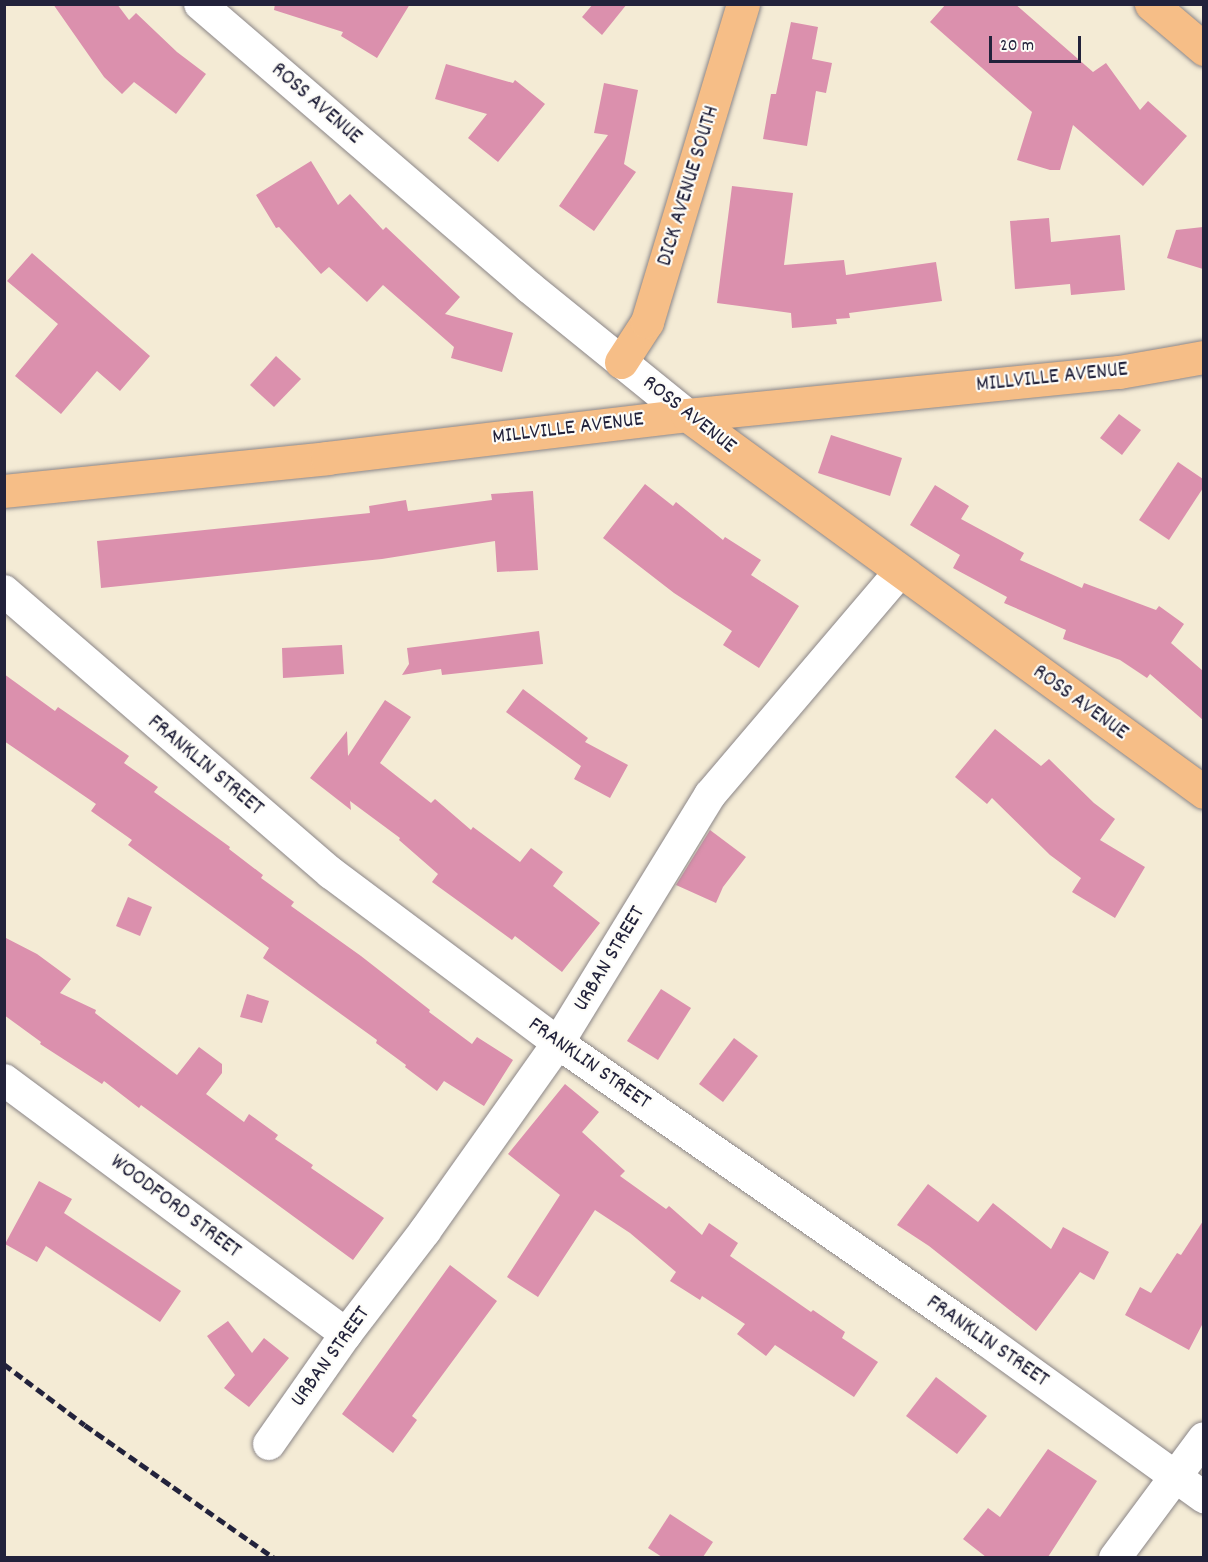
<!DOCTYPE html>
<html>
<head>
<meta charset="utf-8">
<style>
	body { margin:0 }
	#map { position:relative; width:1208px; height:1562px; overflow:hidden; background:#f4ebd5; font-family:Dekko,sans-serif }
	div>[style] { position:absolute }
	.building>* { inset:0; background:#db90ad }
	.roads { filter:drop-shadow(0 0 2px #8b8688) drop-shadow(0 0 2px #8b8688) }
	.minor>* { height:32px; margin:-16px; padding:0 16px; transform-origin:16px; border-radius:16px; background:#fff }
	.major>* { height:33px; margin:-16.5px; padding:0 16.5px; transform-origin:16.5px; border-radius:16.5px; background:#f6be87 }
	.rail>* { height:4.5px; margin-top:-2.25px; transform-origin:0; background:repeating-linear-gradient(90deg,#22223b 0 9px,transparent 0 13.5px) }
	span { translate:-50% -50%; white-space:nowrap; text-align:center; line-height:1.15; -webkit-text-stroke:4.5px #fdfcf7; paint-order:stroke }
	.street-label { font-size:22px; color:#22223b }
	.frame { position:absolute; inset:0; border:6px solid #22223b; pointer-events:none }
	.scale { position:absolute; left:989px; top:36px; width:92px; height:27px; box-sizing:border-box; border:3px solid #22223b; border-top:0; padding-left:8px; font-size:18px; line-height:21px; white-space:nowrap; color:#22223b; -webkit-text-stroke:4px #fdfcf7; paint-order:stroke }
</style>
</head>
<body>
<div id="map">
	<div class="building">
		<div style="clip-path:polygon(53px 4px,117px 4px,129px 20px,136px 13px,177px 52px,206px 74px,176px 114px,134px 82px,122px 94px,104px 77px)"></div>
		<div style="clip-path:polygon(275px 4px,410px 4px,377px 58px,341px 36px,343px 32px,274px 10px)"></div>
		<div style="clip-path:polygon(593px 4px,627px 4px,602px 35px,582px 17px)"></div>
		<div style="clip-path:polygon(946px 4px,1015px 4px,1093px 72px,1106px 63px,1140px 110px,1148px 101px,1187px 136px,1143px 186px,1073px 125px,1060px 170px,1050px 170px,1017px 160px,1032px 112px,930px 22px)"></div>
		<div style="clip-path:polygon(791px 22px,818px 27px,812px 59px,832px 63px,826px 93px,816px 91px,807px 146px,763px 139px,771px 94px,776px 94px)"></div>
		<div style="clip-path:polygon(446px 64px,513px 83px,515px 80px,545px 104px,498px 162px,468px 138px,487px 114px,435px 99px)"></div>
		<div style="clip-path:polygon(604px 83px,638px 90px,624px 164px,636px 172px,594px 231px,559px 206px,608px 135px,594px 133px)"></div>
		<div style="clip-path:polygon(311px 161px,338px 205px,350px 194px,383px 230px,386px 227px,460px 297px,445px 314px,513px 333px,502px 372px,451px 358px,454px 347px,383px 285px,367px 302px,329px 267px,321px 274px,279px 227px,276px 228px,256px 195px)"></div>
		<div style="clip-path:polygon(732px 186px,793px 193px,784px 265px,844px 260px,846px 275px,936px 262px,942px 301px,849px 313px,850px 318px,836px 319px,837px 324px,792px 328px,791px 313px,717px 303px)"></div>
		<div style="clip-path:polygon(1049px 218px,1051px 242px,1120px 235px,1125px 290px,1071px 295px,1070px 284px,1015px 289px,1010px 221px)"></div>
		<div style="clip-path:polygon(1203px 227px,1203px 269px,1167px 258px,1176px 230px)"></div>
		<div style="clip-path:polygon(32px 253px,150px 356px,120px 391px,97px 371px,61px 414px,15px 376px,58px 324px,7px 281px)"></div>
		<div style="clip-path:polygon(276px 356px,301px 379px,274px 407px,250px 385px)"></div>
		<div style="clip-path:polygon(1119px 414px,1141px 430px,1122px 455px,1100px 438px)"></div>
		<div style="clip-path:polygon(831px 435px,902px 458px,890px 496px,818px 473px)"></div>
		<div style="clip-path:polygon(1178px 462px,1203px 479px,1203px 488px,1169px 540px,1139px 520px)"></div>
		<div style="clip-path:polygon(645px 484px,673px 506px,676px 502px,723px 540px,725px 537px,761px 560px,751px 575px,799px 606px,759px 668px,723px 645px,732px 631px,674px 593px,603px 538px)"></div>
		<div style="clip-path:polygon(935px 485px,969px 506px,961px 519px,1024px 553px,1020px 560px,1082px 588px,1084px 583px,1156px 610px,1159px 606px,1184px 624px,1171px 643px,1203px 671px,1203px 720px,1150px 674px,1147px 678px,1120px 660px,1063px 639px,1066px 630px,1004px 603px,1007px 597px,953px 568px,960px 555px,910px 525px)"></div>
		<div style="clip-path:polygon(533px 491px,538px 570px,497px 572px,495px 541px,382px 559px,101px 588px,97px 541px,370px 513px,369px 506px,406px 500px,408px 511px,492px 500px,491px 494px)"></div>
		<div style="clip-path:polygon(539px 631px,543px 664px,442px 675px,441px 669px,402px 675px,409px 664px,407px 648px)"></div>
		<div style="clip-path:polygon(342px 645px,344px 674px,283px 678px,282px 648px)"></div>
		<div style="clip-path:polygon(4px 674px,55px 711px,58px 707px,129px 756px,124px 763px,158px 787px,154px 792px,230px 847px,229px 849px,263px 875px,261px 878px,294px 902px,291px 906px,361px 956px,430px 1010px,429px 1012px,472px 1044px,477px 1037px,513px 1060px,484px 1106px,444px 1081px,437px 1091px,405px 1067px,406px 1065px,376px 1043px,377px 1040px,263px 958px,269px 948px,128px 845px,132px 840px,91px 811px,96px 804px,4px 741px)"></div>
		<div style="clip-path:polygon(523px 689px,588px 738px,585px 742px,628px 765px,610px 798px,574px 779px,581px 766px,506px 712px)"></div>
		<div style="clip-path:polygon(385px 700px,411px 717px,380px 763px,431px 803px,435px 799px,471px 830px,473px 827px,520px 862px,531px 848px,563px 872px,553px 886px,600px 923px,562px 972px,515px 936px,512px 940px,432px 882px,438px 874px,399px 840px,400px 838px,350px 801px,351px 810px,310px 778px,347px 731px,348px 756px)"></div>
		<div style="clip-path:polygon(995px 729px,1041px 766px,1049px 759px,1094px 803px,1115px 819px,1100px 840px,1145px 867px,1115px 918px,1072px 892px,1081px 878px,1050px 855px,992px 798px,987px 804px,955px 777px)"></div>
		<div style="clip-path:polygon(710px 830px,746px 857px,723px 887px,716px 903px,676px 885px)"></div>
		<div style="clip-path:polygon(128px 897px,152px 907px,140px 936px,116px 926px)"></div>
		<div style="clip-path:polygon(4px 937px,37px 954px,71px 979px,60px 993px,96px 1010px,95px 1013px,177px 1075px,199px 1047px,222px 1064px,222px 1073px,206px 1094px,244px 1122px,249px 1114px,278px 1135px,275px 1139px,313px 1165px,311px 1168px,384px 1218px,353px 1260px,141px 1105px,139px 1108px,104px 1081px,102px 1084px,40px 1044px,41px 1042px,4px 1015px)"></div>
		<div style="clip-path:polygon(661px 989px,691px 1008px,658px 1060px,627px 1041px)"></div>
		<div style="clip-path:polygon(247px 994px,269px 1001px,262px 1023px,240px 1017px)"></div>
		<div style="clip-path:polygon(734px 1038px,758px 1056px,723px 1102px,699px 1084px)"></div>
		<div style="clip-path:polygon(565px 1084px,599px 1112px,582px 1132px,625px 1171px,620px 1176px,666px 1209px,669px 1206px,702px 1235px,709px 1223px,738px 1243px,730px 1256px,811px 1312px,813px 1310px,845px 1332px,842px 1338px,878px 1362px,854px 1397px,775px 1345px,766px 1356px,737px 1334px,745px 1324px,702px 1296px,700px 1300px,670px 1281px,676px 1272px,630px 1233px,595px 1210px,538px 1297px,507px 1277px,560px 1195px,508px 1154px)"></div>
		<div style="clip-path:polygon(39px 1181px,72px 1199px,64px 1213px,181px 1291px,160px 1322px,46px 1246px,37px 1262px,5px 1244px)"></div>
		<div style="clip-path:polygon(928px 1184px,978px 1222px,993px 1203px,1051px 1249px,1063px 1227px,1109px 1252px,1094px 1280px,1080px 1272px,1036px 1331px,929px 1246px,897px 1225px)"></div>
		<div style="clip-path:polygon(1203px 1221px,1203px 1323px,1189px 1350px,1125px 1315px,1140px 1287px,1151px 1293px,1177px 1253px,1181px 1255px)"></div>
		<div style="clip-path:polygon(450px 1265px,497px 1301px,412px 1416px,417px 1420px,393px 1453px,342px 1414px)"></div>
		<div style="clip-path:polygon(228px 1321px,252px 1353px,264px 1338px,289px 1358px,249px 1407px,224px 1388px,235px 1375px,207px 1336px)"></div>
		<div style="clip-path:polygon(936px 1377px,987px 1416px,957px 1454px,906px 1416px)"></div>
		<div style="clip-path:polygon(1048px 1449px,1097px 1481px,1048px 1557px,986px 1557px,963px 1539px,988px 1508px,1000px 1517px)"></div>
		<div style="clip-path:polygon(670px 1514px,713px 1542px,703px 1557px,662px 1557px,648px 1548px)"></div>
	</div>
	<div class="roads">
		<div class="minor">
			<div style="left:200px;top:4px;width:434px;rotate:40.7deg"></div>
			<div style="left:529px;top:287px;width:203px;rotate:39deg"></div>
			<div style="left:4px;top:591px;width:432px;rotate:40.8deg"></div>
			<div style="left:331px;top:873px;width:284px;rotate:36.8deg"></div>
			<div style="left:558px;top:1043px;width:521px;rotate:34.76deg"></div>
			<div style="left:986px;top:1340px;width:269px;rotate:35.8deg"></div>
			<div style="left:4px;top:1080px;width:426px;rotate:36.6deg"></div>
			<div style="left:269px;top:1444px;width:134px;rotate:-55deg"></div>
			<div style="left:346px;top:1334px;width:130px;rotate:-52.5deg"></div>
			<div style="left:425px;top:1231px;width:230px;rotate:-54.7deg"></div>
			<div style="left:558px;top:1043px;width:291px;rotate:-58.5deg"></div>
			<div style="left:710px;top:795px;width:293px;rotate:-49.6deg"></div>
			<div style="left:1115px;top:1558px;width:149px;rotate:-53.4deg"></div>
		</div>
		<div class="major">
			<div style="left:1151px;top:4px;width:70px;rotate:40.3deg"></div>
			<div style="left:621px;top:362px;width:48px;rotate:-57deg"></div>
			<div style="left:647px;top:322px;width:332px;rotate:-73.2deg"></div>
			<div style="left:687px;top:415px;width:640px;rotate:36.1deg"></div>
			<div style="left:4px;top:491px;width:325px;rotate:-5.8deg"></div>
			<div style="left:327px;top:458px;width:363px;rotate:-6.8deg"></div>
			<div style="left:687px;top:415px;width:434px;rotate:-5.7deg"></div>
			<div style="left:1119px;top:372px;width:86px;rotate:-10deg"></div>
		</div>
	</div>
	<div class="rail">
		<div style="left:4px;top:1364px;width:101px;rotate:37deg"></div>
		<div style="left:85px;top:1425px;width:231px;rotate:35.1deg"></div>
	</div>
	<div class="street-label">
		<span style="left:316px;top:104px;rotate:41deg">ROSS AVENUE</span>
		<span style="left:689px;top:186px;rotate:-73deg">DICK AVENUE SOUTH</span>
		<span style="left:1052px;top:378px;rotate:-6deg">MILLVILLE AVENUE</span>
		<span style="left:689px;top:415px;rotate:38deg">ROSS AVENUE</span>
		<span style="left:568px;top:429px;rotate:-7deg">MILLVILLE AVENUE</span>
		<span style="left:1080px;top:703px;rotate:36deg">ROSS AVENUE</span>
		<span style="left:205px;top:766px;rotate:40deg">FRANKLIN STREET</span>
		<span style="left:610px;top:959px;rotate:-59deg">URBAN STREET</span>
		<span style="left:589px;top:1064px;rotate:35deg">FRANKLIN STREET</span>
		<span style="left:175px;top:1207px;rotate:37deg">WOODFORD STREET</span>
		<span style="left:987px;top:1342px;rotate:35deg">FRANKLIN STREET</span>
		<span style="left:331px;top:1357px;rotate:-54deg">URBAN STREET</span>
	</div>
	<div class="frame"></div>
	<div class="scale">20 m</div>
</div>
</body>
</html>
